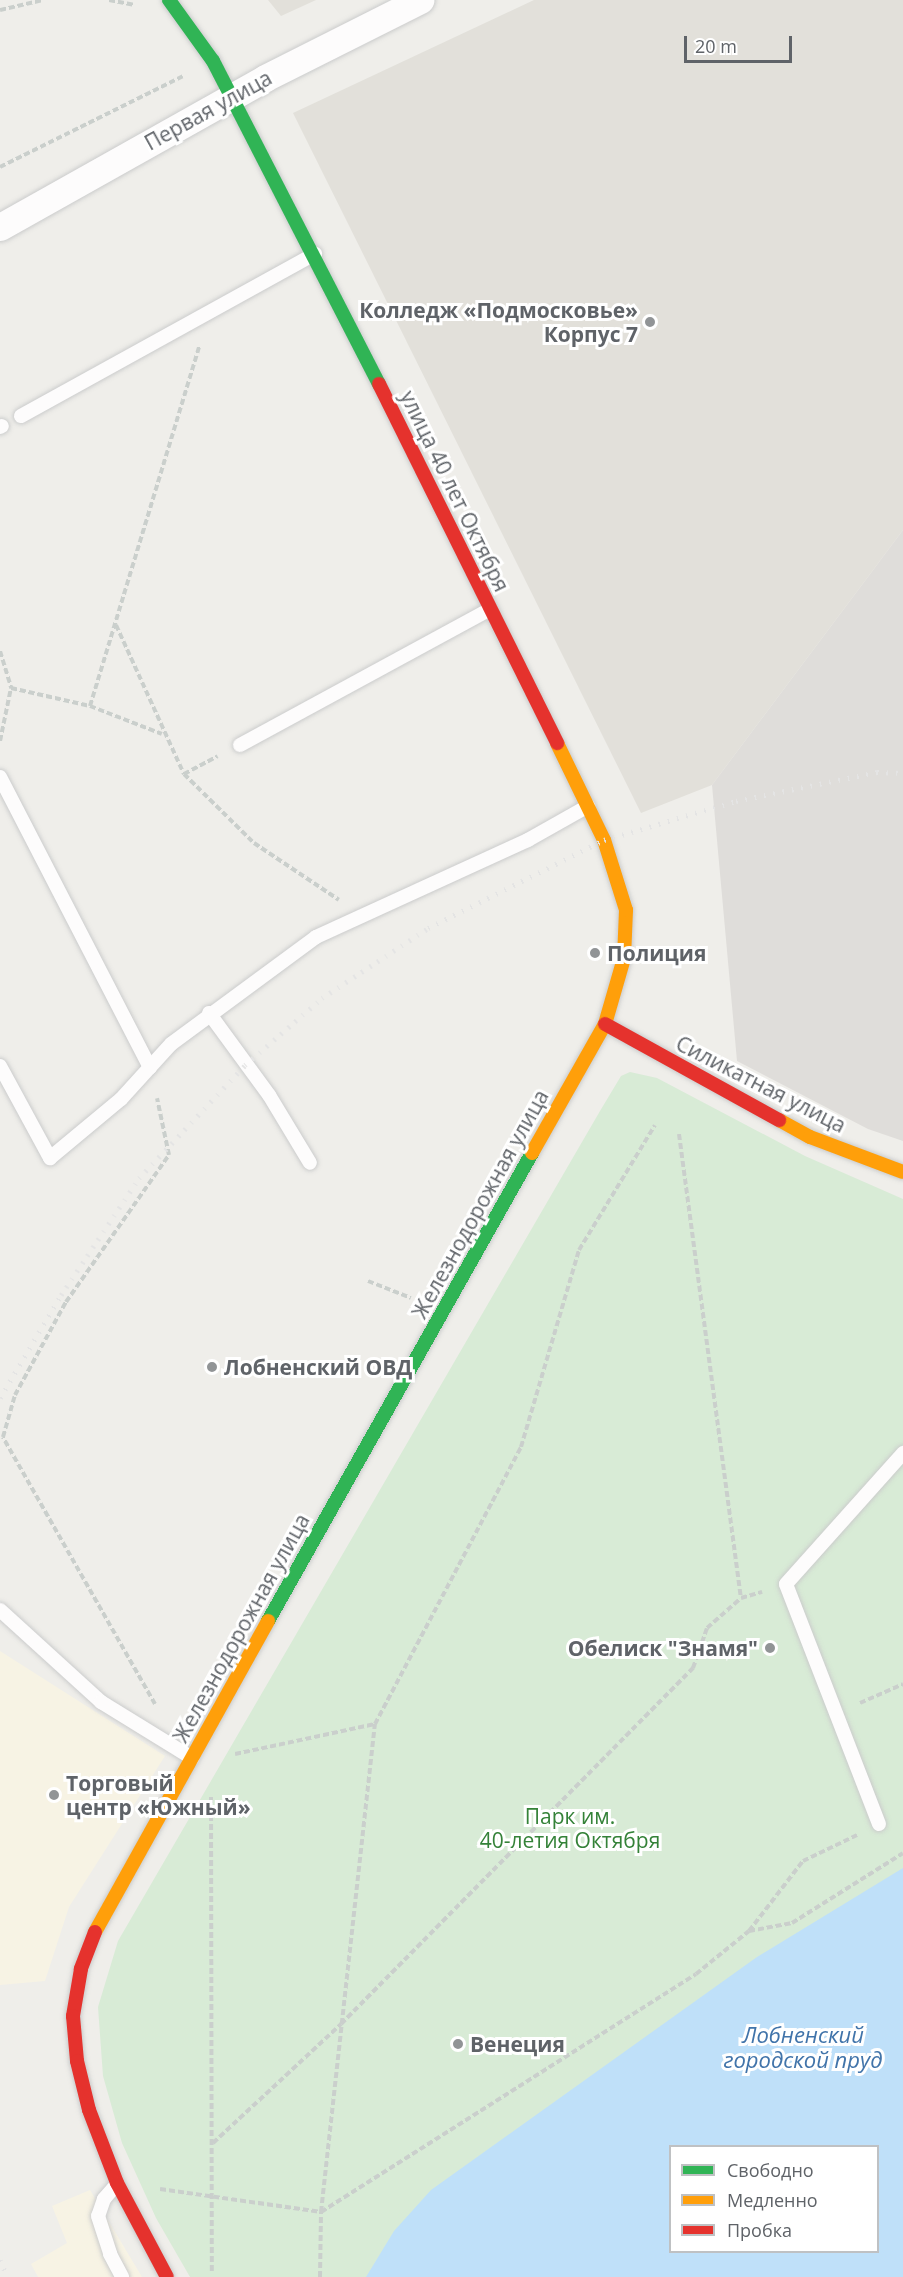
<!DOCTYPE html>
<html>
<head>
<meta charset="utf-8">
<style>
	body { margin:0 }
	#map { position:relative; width:903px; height:2277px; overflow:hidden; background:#efeeea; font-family:"Open Sans",sans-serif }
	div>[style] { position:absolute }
	.commercial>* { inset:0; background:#f7f3e4 }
	.industrial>* { inset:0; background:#dfddda }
	.education>* { inset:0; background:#e2e0da }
	.green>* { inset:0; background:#d8ebd6 }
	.water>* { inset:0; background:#bfe0f9 }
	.path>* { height:4px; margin-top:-2px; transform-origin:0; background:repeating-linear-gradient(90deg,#cacfcc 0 6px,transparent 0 9px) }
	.roads { filter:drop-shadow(0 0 2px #cbcccc) drop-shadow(0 0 2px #cbcccc) }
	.lane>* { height:14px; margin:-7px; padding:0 7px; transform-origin:7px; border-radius:7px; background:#fdfcfc }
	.street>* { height:27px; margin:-13.5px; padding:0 13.5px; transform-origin:13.5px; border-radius:13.5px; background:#fdfcfc }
	.fast>* { height:14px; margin:-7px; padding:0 7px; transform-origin:7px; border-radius:7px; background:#30b455 }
	.slow>* { height:14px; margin:-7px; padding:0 7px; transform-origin:7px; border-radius:7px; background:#ff9f0a }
	.jam>* { height:14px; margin:-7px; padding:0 7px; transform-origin:7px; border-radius:7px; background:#e5322d }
	.rail>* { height:4.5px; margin-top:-2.25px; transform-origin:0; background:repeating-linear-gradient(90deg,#e4e4e4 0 1.5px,transparent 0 9.5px) }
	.dots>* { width:16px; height:16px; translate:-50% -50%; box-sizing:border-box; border:3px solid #fff; border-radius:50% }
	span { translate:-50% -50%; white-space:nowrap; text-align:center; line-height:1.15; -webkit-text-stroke:6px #fff; paint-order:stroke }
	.street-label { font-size:21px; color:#5f6368 }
	.poi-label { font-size:21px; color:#5f6368; font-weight:700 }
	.right { translate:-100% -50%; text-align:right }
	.left { translate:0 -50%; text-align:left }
	.park-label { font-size:21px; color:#348238 }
	.water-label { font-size:22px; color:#4174aa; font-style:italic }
	.legend { position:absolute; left:669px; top:2145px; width:210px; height:108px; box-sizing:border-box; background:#fff; border:2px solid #bfc1c3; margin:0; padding:8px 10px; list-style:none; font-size:18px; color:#5f6368 }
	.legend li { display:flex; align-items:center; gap:12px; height:30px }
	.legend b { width:30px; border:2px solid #bfc1c3 }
	.scale { position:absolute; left:684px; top:36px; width:108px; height:27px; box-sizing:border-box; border:3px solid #5f6368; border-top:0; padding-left:8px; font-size:18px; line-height:21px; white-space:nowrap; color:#5f6368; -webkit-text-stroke:4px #fff; paint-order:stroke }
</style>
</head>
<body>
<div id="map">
	<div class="commercial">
		<div style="clip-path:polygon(0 1651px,165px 1756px,69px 1907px,45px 1981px,0 1985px)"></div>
		<div style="clip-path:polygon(90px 2190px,142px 2277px,38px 2277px,31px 2264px,67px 2243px,52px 2206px)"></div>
	</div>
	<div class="industrial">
		<div style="clip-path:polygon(903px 530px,903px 1141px,868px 1129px,737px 1061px,712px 785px)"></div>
	</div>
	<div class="education">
		<div style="clip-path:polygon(268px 0,316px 0,281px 16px)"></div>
		<div style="clip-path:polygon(534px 0,903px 0,903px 530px,712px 785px,641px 813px,293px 113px)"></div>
	</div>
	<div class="green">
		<div style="clip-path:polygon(evenodd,630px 1072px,657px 1078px,805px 1156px,903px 1199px,903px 2277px,190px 2277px,156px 2218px,122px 2143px,103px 2076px,98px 2007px,118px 1941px,600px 1111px,621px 1076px,630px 1072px,670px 2146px,878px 2146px,878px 2252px,670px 2252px,670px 2146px)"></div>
	</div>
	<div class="water">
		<div style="clip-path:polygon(evenodd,903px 1868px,903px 2277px,366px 2277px,394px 2231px,431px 2190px,757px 1957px,903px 1868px,670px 2146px,878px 2146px,878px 2252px,670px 2252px,670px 2146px)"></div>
	</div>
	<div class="path">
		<div style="left:109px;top:0;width:25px;rotate:11deg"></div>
		<div style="left:0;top:10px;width:44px;rotate:-13.1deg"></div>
		<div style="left:0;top:167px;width:204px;rotate:-26.4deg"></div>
		<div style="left:116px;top:625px;width:164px;rotate:65.5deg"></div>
		<div style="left:184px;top:774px;width:38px;rotate:-28deg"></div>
		<div style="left:0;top:651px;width:39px;rotate:73deg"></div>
		<div style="left:11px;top:688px;width:81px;rotate:12.8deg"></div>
		<div style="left:90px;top:706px;width:77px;rotate:21.3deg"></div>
		<div style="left:90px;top:706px;width:377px;rotate:-73.1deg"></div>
		<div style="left:0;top:741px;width:54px;rotate:-78.3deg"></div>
		<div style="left:184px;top:774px;width:98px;rotate:44.6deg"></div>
		<div style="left:254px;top:843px;width:102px;rotate:33.8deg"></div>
		<div style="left:679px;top:1134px;width:468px;rotate:82.4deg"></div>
		<div style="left:368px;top:1281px;width:46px;rotate:21.6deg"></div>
		<div style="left:860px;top:1703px;width:47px;rotate:-23.8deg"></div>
		<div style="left:155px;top:1704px;width:307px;rotate:-119.7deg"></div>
		<div style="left:3px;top:1437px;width:44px;rotate:-74.1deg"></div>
		<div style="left:15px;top:1395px;width:106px;rotate:-61.3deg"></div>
		<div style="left:66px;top:1302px;width:179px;rotate:-55deg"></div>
		<div style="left:169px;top:1155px;width:58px;rotate:-101.9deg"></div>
		<div style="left:235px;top:1754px;width:143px;rotate:-12.1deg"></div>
		<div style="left:211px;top:1797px;width:477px;rotate:89.9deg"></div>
		<div style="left:749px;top:1931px;width:44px;rotate:-10.5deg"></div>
		<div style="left:792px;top:1923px;width:131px;rotate:-32.2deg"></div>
		<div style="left:213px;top:2143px;width:175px;rotate:-42.9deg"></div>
		<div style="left:341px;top:2024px;width:501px;rotate:-45.32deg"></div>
		<div style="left:693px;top:1668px;width:42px;rotate:-70.7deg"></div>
		<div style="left:707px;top:1628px;width:45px;rotate:-41.4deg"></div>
		<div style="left:741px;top:1598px;width:22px;rotate:-16deg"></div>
		<div style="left:160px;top:2189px;width:163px;rotate:8.1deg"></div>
		<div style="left:321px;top:2212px;width:491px;rotate:-83.7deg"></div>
		<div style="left:375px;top:1724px;width:313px;rotate:-62.2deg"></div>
		<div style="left:521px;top:1447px;width:205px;rotate:-73.6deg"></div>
		<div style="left:579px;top:1250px;width:146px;rotate:-58.7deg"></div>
		<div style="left:320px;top:2277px;width:65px;rotate:-89.1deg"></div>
		<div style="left:321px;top:2212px;width:444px;rotate:-32.4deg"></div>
		<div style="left:696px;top:1974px;width:68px;rotate:-39.1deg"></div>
		<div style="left:749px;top:1931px;width:88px;rotate:-52.4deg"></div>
		<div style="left:803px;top:1861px;width:60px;rotate:-25.7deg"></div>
	</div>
	<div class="roads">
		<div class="lane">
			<div style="left:21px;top:416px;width:336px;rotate:-28.9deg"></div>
			<div style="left:0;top:427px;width:2px;rotate:-27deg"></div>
			<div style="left:240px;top:745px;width:285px;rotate:-28.5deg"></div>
			<div style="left:0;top:777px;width:327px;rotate:62.7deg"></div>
			<div style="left:209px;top:1013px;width:102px;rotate:53.8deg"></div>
			<div style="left:269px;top:1095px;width:79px;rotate:58.9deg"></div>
			<div style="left:0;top:1066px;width:105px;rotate:61.5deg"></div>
			<div style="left:50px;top:1158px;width:92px;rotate:-39.7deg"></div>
			<div style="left:121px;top:1099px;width:74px;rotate:-47.7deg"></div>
			<div style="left:171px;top:1044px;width:180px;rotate:-36.4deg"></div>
			<div style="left:316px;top:937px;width:233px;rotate:-24.6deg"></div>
			<div style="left:528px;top:840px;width:69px;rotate:-29.5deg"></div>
			<div style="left:0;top:1610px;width:137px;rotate:42.3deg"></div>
			<div style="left:101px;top:1702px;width:107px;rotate:31.6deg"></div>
			<div style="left:879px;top:1824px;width:257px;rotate:-111.2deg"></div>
			<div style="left:786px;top:1584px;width:176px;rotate:-48.2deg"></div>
			<div style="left:117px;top:2184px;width:20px;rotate:131deg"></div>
			<div style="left:104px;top:2199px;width:18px;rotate:109deg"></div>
			<div style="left:98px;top:2216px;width:40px;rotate:72deg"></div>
			<div style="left:110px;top:2254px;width:26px;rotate:62deg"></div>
		</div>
		<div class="street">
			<div style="left:0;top:227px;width:304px;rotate:-29.3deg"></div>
			<div style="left:265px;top:78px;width:174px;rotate:-26.7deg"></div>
		</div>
		<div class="fast">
			<div style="left:169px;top:0;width:75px;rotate:54.2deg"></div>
			<div style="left:213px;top:61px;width:363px;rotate:62.8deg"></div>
			<div style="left:268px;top:1621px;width:537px;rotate:-60.57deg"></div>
		</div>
		<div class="slow">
			<div style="left:779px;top:1120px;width:35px;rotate:29deg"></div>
			<div style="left:810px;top:1137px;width:99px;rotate:20.6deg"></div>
			<div style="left:532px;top:1153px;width:148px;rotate:-60.5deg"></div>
			<div style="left:605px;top:1024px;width:69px;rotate:-73.9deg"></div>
			<div style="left:624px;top:958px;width:48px;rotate:-87.6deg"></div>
			<div style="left:626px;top:910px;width:73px;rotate:-107.4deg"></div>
			<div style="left:604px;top:840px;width:108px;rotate:-115.9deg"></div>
			<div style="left:95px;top:1932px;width:356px;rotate:-60.9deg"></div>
		</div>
		<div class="jam">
			<div style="left:379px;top:384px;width:401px;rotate:63.6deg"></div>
			<div style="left:605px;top:1024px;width:199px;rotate:28.9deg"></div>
			<div style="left:95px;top:1932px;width:40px;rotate:111deg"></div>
			<div style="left:81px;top:1969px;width:48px;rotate:99.7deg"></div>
			<div style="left:73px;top:2016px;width:45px;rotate:84.9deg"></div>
			<div style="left:77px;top:2061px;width:50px;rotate:76.2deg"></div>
			<div style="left:89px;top:2110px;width:78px;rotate:69deg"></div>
			<div style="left:117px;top:2183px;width:106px;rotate:62deg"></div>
		</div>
	</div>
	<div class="rail">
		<div style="left:0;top:1398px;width:120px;rotate:-59.4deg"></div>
		<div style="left:61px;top:1295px;width:141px;rotate:-56.3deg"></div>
		<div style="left:139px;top:1178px;width:155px;rotate:-46.8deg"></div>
		<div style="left:245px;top:1065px;width:102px;rotate:-41deg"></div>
		<div style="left:322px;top:998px;width:127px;rotate:-33.4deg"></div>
		<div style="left:428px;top:928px;width:197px;rotate:-26.6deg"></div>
		<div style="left:604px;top:840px;width:138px;rotate:-16.5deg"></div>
		<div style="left:736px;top:801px;width:144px;rotate:-11.6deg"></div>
		<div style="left:877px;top:772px;width:26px;rotate:2deg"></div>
		<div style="left:0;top:2260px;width:19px;rotate:65deg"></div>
	</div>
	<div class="dots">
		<div style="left:650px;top:322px;background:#919496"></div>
		<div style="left:595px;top:953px;background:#919496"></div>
		<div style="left:212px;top:1367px;background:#919496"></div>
		<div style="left:770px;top:1648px;background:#919496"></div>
		<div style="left:54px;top:1795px;background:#919496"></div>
		<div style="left:458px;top:2044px;background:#919496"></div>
	</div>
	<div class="street-label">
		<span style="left:208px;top:110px;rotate:-29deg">Первая улица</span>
		<span style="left:455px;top:491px;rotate:64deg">улица 40 лет Октября</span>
		<span style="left:761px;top:1084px;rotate:27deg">Силикатная улица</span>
		<span style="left:480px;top:1204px;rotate:-61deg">Железнодорожная улица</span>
		<span style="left:241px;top:1628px;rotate:-61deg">Железнодорожная улица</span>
	</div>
	<div class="poi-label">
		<span class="right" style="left:638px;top:322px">Колледж «Подмосковье»<br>Корпус 7</span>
		<span class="left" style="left:607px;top:953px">Полиция</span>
		<span class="left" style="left:224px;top:1367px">Лобненский ОВД</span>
		<span class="right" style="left:758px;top:1648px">Обелиск "Знамя"</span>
		<span class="left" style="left:66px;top:1795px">Торговый<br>центр «Южный»</span>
		<span class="left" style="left:470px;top:2044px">Венеция</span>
	</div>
	<div class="park-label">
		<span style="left:570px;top:1828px">Парк им.<br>40-летия Октября</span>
	</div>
	<div class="water-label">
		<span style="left:803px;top:2047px">Лобненский<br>городской пруд</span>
	</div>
	<ul class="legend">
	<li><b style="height:8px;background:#30b455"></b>Свободно</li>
	<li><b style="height:8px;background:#ff9f0a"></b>Медленно</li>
	<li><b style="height:8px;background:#e5322d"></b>Пробка</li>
	</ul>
	<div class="scale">20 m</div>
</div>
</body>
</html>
